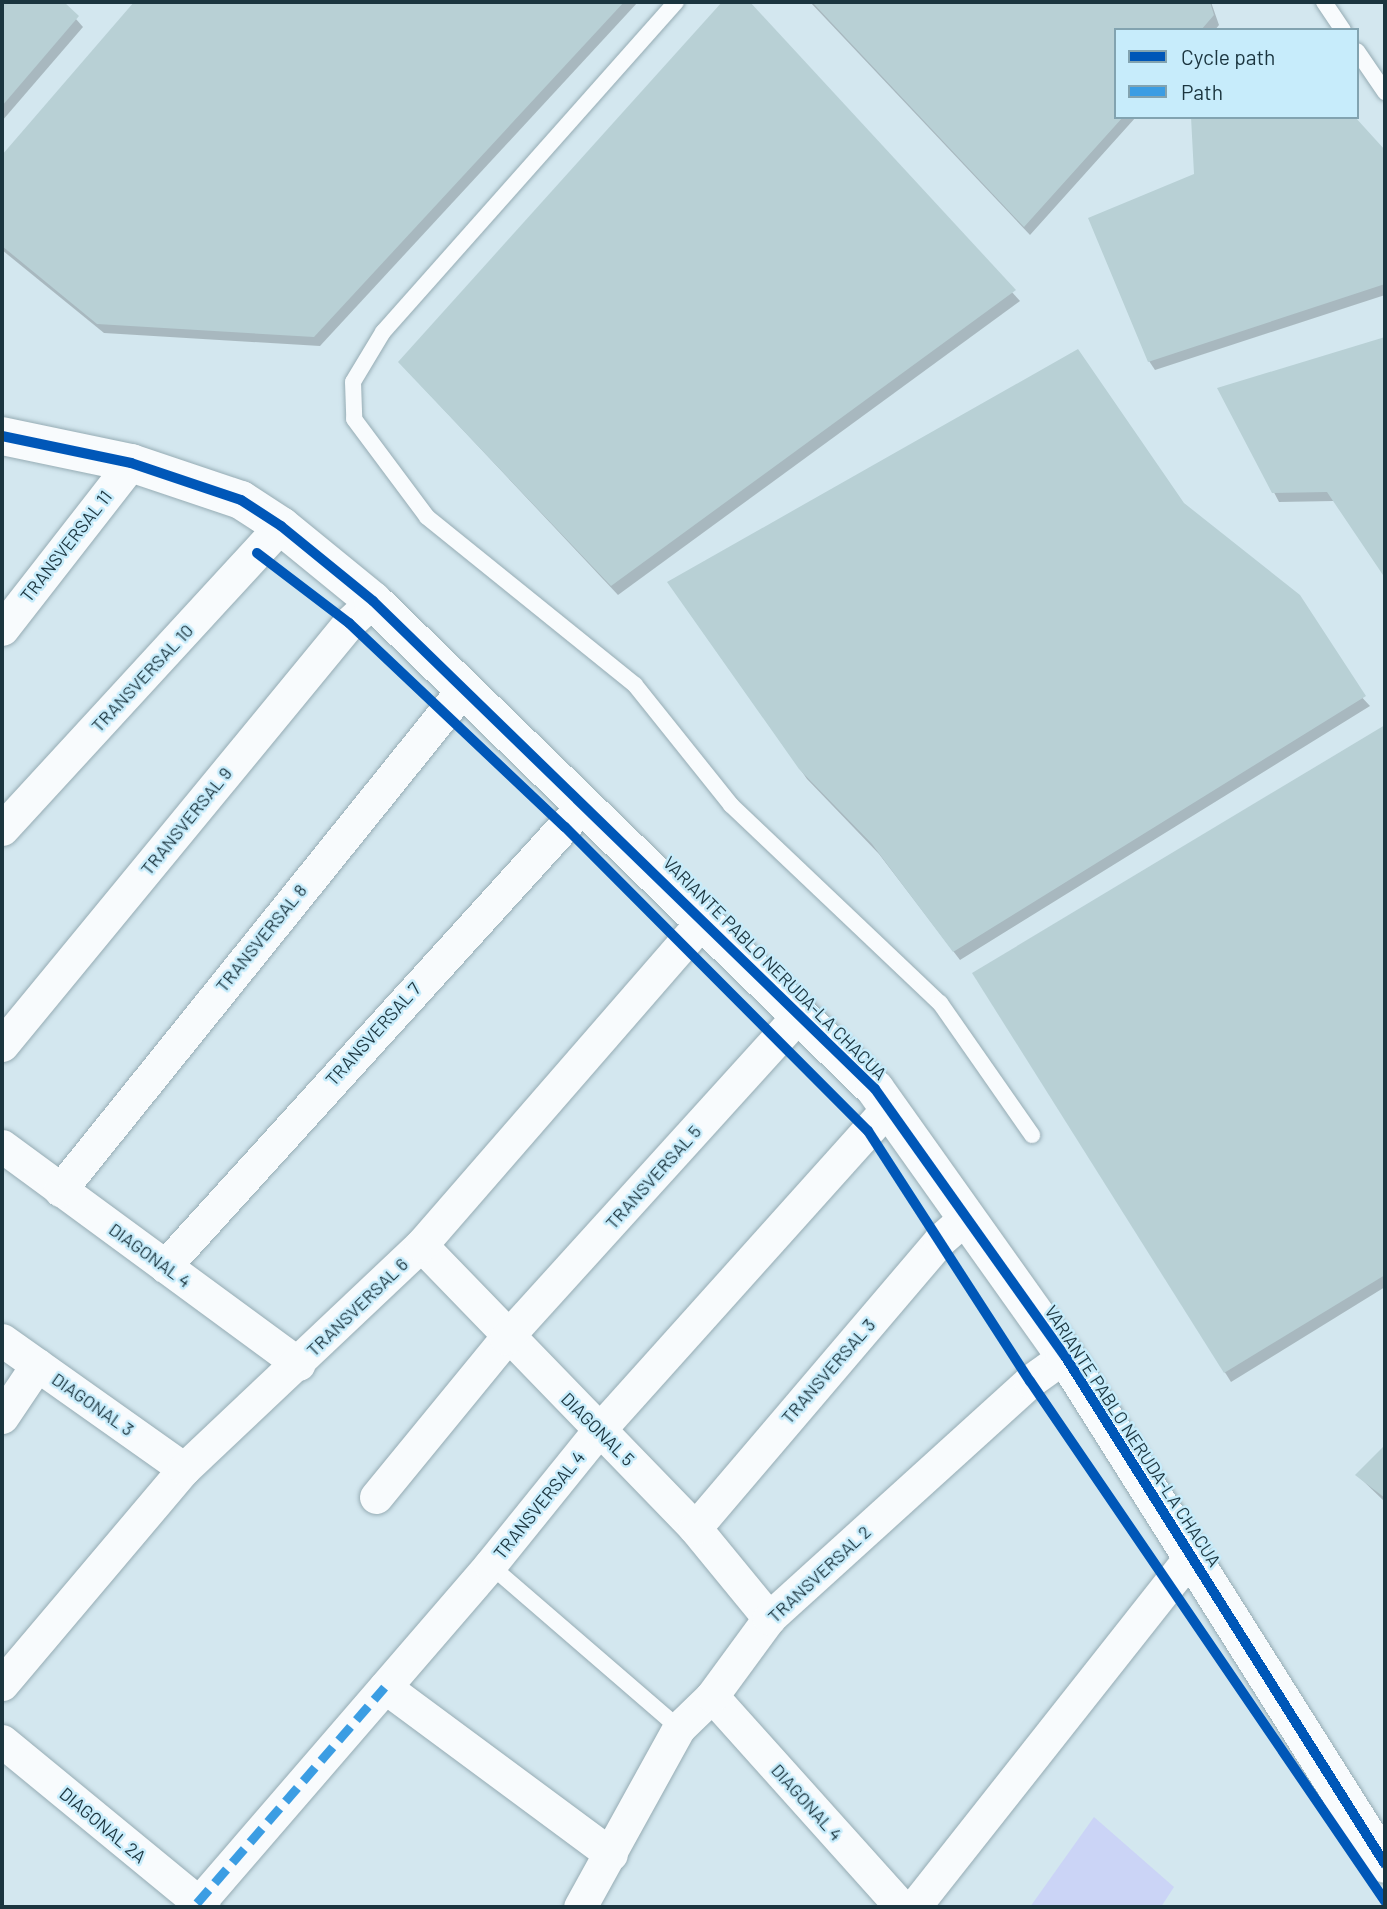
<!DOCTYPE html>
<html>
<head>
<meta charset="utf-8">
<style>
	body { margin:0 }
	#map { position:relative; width:1387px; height:1909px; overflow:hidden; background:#d3e7ef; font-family:Barlow,sans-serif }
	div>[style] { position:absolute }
	.green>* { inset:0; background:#cbd4f6 }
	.shadow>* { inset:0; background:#0003 }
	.building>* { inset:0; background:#b8d0d5 }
	.roads { filter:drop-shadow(0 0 2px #96acb4) drop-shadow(0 0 2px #96acb4) }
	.lane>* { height:16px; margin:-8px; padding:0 8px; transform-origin:8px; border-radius:8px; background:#f8fbfd }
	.street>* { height:33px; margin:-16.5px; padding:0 16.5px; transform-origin:16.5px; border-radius:16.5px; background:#f8fbfd }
	.secondary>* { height:38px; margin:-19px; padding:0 19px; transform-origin:19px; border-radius:19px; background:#f8fbfd }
	.quiet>* { height:9px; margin-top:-4.5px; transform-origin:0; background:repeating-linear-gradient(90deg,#3b9de3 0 18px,transparent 0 27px) }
	.cycleway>* { height:10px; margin:-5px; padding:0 5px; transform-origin:5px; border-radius:5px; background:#0057b8 }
	span { translate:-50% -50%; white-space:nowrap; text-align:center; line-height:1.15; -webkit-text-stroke:5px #c7ecfb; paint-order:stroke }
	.street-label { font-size:18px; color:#1b353f }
	.frame { position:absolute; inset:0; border:4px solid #1b353f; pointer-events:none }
	.legend { position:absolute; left:1114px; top:28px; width:245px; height:91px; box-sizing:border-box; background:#c7ecfb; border:2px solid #82a3b0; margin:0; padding:9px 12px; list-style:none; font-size:21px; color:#1b353f }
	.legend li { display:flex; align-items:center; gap:14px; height:35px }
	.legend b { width:35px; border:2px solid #82a3b0 }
</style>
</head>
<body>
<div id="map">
	<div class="green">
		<div style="clip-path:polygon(1094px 1817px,1174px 1887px,1161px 1907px,1030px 1907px)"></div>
	</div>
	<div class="shadow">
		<div style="clip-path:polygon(2px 2px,61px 2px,83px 27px,2px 121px)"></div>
		<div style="clip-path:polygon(136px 2px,638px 2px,320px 346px,104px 333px,2px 250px,2px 158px)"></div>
		<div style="clip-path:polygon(724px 2px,748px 2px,1020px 301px,618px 595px,400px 363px)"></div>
		<div style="clip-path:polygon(810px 2px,1211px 2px,1219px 25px,1215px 30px,1116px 30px,1116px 117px,1136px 117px,1030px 235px)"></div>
		<div style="clip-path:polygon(1353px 117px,1385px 153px,1385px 295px,1155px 370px,1149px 361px,1196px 176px)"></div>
		<div style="clip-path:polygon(1385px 338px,1385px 576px,1334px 501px,1279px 502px,1220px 389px)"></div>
		<div style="clip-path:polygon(1182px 504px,1370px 706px,960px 960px,879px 854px,807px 779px,675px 592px)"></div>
		<div style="clip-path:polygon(1385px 727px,1385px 1287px,1231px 1382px,975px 974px)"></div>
		<div style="clip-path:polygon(1385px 1448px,1385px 1502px,1357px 1475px)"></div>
	</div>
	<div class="building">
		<div style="clip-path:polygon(2px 2px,64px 2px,79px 16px,2px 106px)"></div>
		<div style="clip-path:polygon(134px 2px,624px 2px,314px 337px,97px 324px,2px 246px,2px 155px)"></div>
		<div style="clip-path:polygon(722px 2px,750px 2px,1016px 290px,611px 586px,398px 362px)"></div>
		<div style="clip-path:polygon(812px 2px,1210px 2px,1214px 15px,1201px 30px,1116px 30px,1116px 117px,1123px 117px,1024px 227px)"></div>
		<div style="clip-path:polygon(1191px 117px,1355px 117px,1385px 150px,1385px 284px,1148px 362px,1088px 218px,1194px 174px)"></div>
		<div style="clip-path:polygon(1385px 337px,1385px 578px,1327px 492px,1272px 493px,1217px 388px)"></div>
		<div style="clip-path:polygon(1078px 349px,1184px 503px,1300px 595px,1366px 696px,953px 952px,872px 844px,799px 769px,667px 582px)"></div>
		<div style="clip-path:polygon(1385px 725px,1385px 1275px,1224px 1373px,972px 973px)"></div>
		<div style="clip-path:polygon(1385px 1445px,1385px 1498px,1355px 1475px)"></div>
	</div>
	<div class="roads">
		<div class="lane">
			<div style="left:676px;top:2px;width:441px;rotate:131.6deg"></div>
			<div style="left:383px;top:332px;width:58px;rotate:121deg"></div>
			<div style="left:353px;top:382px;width:37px;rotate:88deg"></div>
			<div style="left:354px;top:419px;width:122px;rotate:53.3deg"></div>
			<div style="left:427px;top:517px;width:267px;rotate:38.9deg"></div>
			<div style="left:635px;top:685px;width:154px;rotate:51.3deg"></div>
			<div style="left:731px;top:805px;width:288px;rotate:43.5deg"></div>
			<div style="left:940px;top:1003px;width:161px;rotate:55.1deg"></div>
			<div style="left:1324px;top:2px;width:34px;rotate:56deg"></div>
			<div style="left:1357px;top:51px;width:50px;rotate:55.7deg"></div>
			<div style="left:490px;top:1565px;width:250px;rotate:40.8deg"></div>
		</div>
		<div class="street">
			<div style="left:2px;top:629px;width:210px;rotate:-52.1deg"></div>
			<div style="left:2px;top:829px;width:412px;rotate:-47.4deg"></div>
			<div style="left:2px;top:1045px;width:546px;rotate:-50.57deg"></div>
			<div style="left:349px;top:623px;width:33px;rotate:-43deg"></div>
			<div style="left:2px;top:1146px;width:368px;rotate:36.3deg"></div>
			<div style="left:60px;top:1190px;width:644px;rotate:-51.17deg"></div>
			<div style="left:421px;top:1245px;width:394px;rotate:45.9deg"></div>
			<div style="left:695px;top:1528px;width:117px;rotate:50.6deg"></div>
			<div style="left:165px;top:1266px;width:624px;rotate:-47.79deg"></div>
			<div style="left:2px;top:1340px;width:223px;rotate:35.3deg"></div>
			<div style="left:2px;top:1417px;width:63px;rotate:-56.1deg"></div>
			<div style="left:376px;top:1497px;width:205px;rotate:-50.7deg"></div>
			<div style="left:506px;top:1338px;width:436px;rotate:-47.8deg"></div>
			<div style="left:695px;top:1528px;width:378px;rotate:-49.6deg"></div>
			<div style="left:940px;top:1240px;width:33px;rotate:-41deg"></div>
			<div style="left:2px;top:1684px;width:282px;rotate:-49.8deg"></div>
			<div style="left:184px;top:1469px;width:326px;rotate:-43.4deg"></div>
			<div style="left:421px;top:1245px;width:430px;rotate:-49deg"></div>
			<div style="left:385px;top:1687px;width:281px;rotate:36.5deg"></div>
			<div style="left:712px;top:1696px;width:283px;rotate:48.1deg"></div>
			<div style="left:2px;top:1741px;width:261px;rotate:39.4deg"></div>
			<div style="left:195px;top:1907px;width:452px;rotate:-49.2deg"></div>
			<div style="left:490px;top:1565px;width:174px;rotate:-51.1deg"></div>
			<div style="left:599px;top:1430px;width:434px;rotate:-48.1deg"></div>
			<div style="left:580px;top:1907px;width:205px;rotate:-61.1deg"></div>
			<div style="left:679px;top:1728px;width:46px;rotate:-44.1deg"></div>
			<div style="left:712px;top:1696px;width:97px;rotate:-53.8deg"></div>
			<div style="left:769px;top:1618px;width:353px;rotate:-42.2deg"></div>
			<div style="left:1030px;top:1381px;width:43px;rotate:-35.5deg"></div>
			<div style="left:914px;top:1907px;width:445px;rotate:-51.7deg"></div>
		</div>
		<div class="secondary">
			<div style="left:2px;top:436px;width:132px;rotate:11.8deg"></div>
			<div style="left:131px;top:463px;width:116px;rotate:18.6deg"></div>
			<div style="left:241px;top:500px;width:48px;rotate:33deg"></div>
			<div style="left:281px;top:526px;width:119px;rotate:39.2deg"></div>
			<div style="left:373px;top:601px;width:700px;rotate:44.19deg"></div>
			<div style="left:875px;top:1089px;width:328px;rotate:54.6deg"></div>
			<div style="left:1065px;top:1356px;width:600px;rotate:57.79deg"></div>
		</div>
	</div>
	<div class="quiet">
		<div style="left:197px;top:1903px;width:286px;rotate:-49deg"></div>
	</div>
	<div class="cycleway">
		<div style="left:2px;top:436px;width:132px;rotate:11.8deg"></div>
		<div style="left:131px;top:463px;width:116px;rotate:18.6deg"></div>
		<div style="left:241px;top:500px;width:48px;rotate:33deg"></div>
		<div style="left:281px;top:526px;width:119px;rotate:39.2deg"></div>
		<div style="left:373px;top:601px;width:700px;rotate:44.19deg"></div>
		<div style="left:875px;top:1089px;width:328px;rotate:54.6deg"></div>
		<div style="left:1065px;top:1356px;width:600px;rotate:57.79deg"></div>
		<div style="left:257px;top:553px;width:116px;rotate:37.3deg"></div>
		<div style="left:349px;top:623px;width:297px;rotate:43.4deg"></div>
		<div style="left:565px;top:827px;width:429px;rotate:45.1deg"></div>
		<div style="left:868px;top:1131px;width:298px;rotate:57.1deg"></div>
		<div style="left:1030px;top:1381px;width:630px;rotate:55.68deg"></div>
	</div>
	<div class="street-label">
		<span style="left:66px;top:546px;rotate:-52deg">TRANSVERSAL 11</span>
		<span style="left:142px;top:678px;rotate:-47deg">TRANSVERSAL 10</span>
		<span style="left:186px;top:821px;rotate:-51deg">TRANSVERSAL 9</span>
		<span style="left:261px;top:938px;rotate:-51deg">TRANSVERSAL 8</span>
		<span style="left:775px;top:968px;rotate:45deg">VARIANTE PABLO NERUDA-LA CHACUA</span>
		<span style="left:373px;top:1034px;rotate:-48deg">TRANSVERSAL 7</span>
		<span style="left:653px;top:1177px;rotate:-48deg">TRANSVERSAL 5</span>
		<span style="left:150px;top:1255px;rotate:36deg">DIAGONAL 4</span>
		<span style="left:357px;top:1307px;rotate:-44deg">TRANSVERSAL 6</span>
		<span style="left:828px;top:1371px;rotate:-49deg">TRANSVERSAL 3</span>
		<span style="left:93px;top:1404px;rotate:35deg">DIAGONAL 3</span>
		<span style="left:598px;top:1429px;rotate:45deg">DIAGONAL 5</span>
		<span style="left:1133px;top:1436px;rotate:57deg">VARIANTE PABLO NERUDA-LA CHACUA</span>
		<span style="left:539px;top:1505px;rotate:-51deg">TRANSVERSAL 4</span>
		<span style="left:819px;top:1574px;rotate:-43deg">TRANSVERSAL 2</span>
		<span style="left:807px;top:1802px;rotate:48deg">DIAGONAL 4</span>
		<span style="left:103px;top:1825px;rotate:40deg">DIAGONAL 2A</span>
	</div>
	<div class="frame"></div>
	<ul class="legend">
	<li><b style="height:9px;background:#0057b8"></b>Cycle path</li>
	<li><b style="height:9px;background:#3b9de3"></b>Path</li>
	</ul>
</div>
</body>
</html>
